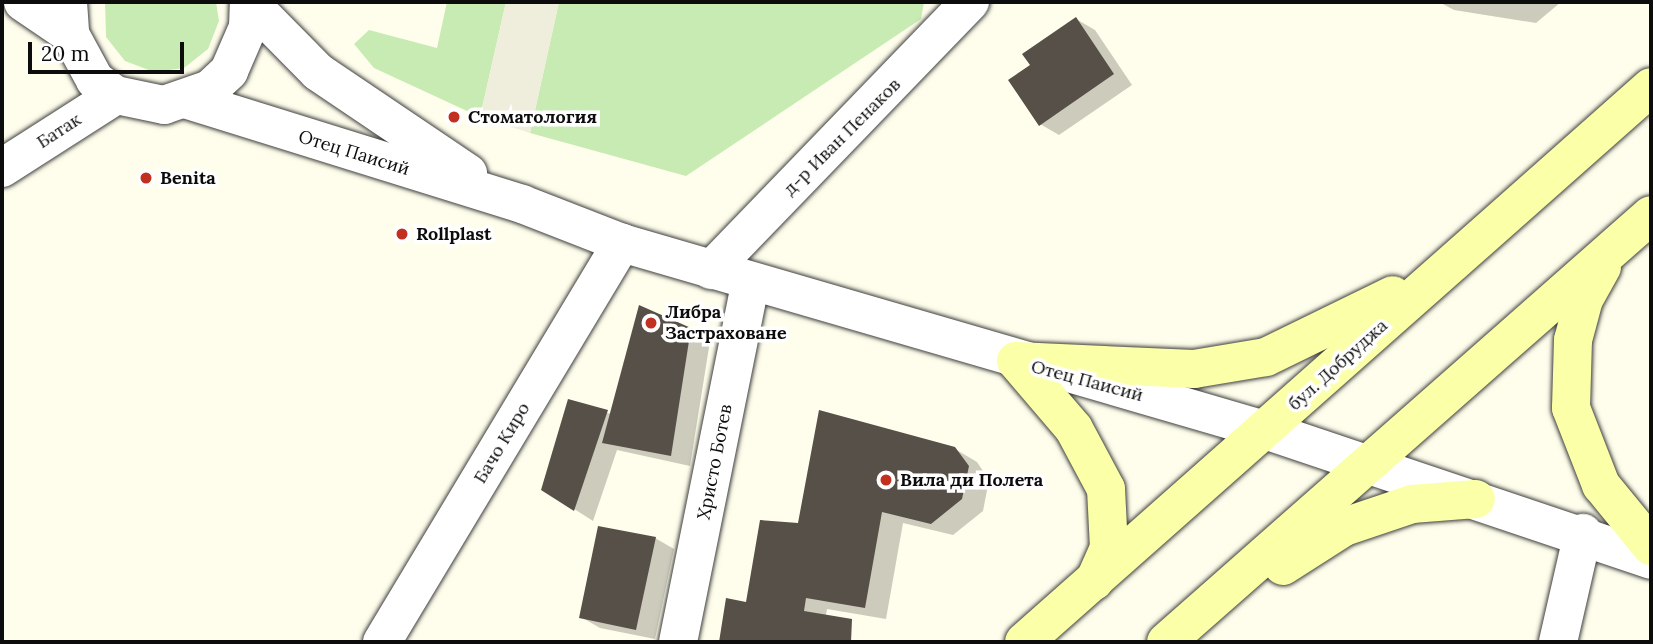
<!DOCTYPE html>
<html>
<head>
<meta charset="utf-8">
<style>
	body { margin:0 }
	#map { position:relative; width:1653px; height:644px; overflow:hidden; background:#fffeec; font-family:Lora,serif }
	div>[style] { position:absolute }
	.green>* { inset:0; background:#c8ebb4 }
	.plaza>* { inset:0; background:#efeddb }
	.shadow>* { inset:0; background:#0003 }
	.building>* { inset:0; background:#565048 }
	.roads { filter:drop-shadow(0 0 2px #3f3f3f) drop-shadow(0 0 2px #3f3f3f) }
	.minor>* { height:38px; margin:-19px; padding:0 19px; transform-origin:19px; border-radius:19px; background:#fff }
	.tertiary>* { height:38px; margin:-19px; padding:0 19px; transform-origin:19px; border-radius:19px; background:#fff }
	.secondary>* { height:38px; margin:-19px; padding:0 19px; transform-origin:19px; border-radius:19px; background:#fbffa7 }
	.dots>* { width:19px; height:19px; translate:-50% -50%; box-sizing:border-box; border:4px solid #fff; border-radius:50% }
	span { translate:-50% -50%; white-space:nowrap; text-align:center; line-height:1.15; -webkit-text-stroke:7px #fff; paint-order:stroke }
	.poi-label { font-size:18px; color:#0c0c0c; font-weight:700 }
	.left { translate:0 -50%; text-align:left }
	.street-label { font-size:18px; color:#0c0c0c }
	.frame { position:absolute; inset:0; border:4px solid #0c0c0c; pointer-events:none }
	.scale { position:absolute; left:28px; top:42px; width:156px; height:32px; box-sizing:border-box; border:4px solid #0c0c0c; border-top:0; padding-left:9px; font-size:21px; line-height:24px; white-space:nowrap; color:#0c0c0c; -webkit-text-stroke:5px #fff; paint-order:stroke }
</style>
</head>
<body>
<div id="map">
	<div class="green">
		<div style="clip-path:polygon(105px 2px,216px 2px,219px 21px,208px 49px,184px 68px,154px 72px,125px 61px,106px 37px)"></div>
		<div style="clip-path:polygon(447px 2px,506px 2px,480px 117px,374px 68px,354px 44px,369px 30px,437px 48px)"></div>
		<div style="clip-path:polygon(559px 2px,924px 2px,921px 19px,686px 176px,530px 133px)"></div>
	</div>
	<div class="plaza">
		<div style="clip-path:polygon(506px 2px,559px 2px,530px 133px,480px 117px)"></div>
	</div>
	<div class="shadow">
		<div style="clip-path:polygon(1439px 2px,1561px 2px,1536px 23px,1454px 10px)"></div>
		<div style="clip-path:polygon(1076px 19px,1095px 30px,1132px 85px,1059px 135px,1040px 124px,1032px 65px)"></div>
		<div style="clip-path:polygon(690px 330px,710px 341px,690px 466px,617px 450px,593px 521px,543px 489px,569px 401px,611px 414px)"></div>
		<div style="clip-path:polygon(955px 449px,977px 462px,989px 480px,983px 511px,953px 535px,903px 523px,886px 619px,827px 609px,821px 642px,721px 642px,727px 600px,748px 604px,799px 525px)"></div>
		<div style="clip-path:polygon(655px 538px,674px 549px,655px 639px,600px 628px,581px 617px)"></div>
	</div>
	<div class="building">
		<div style="clip-path:polygon(1076px 17px,1114px 74px,1039px 126px,1008px 80px,1030px 65px,1022px 54px)"></div>
		<div style="clip-path:polygon(639px 305px,691px 328px,671px 456px,602px 443px)"></div>
		<div style="clip-path:polygon(568px 399px,608px 410px,574px 511px,541px 490px)"></div>
		<div style="clip-path:polygon(819px 410px,955px 447px,969px 466px,962px 499px,931px 524px,882px 512px,865px 608px,806px 598px,804px 611px,852px 619px,851px 642px,719px 642px,726px 598px,746px 602px,760px 520px,798px 523px)"></div>
		<div style="clip-path:polygon(598px 526px,656px 537px,636px 630px,579px 618px)"></div>
	</div>
	<div class="roads">
		<div class="minor">
			<div style="left:2px;top:168px;width:135px;rotate:-32.6deg"></div>
			<div style="left:711px;top:270px;width:373px;rotate:-46deg"></div>
			<div style="left:382px;top:642px;width:466px;rotate:-59deg"></div>
			<div style="left:678px;top:642px;width:368px;rotate:-78.6deg"></div>
			<div style="left:1558px;top:642px;width:112px;rotate:-77.1deg"></div>
		</div>
		<div class="tertiary">
			<div style="left:23px;top:2px;width:57px;rotate:34.2deg"></div>
			<div style="left:68px;top:2px;width:32px;rotate:86deg"></div>
			<div style="left:70px;top:34px;width:52px;rotate:61.5deg"></div>
			<div style="left:95px;top:80px;width:26px;rotate:36deg"></div>
			<div style="left:116px;top:95px;width:49px;rotate:11.8deg"></div>
			<div style="left:164px;top:105px;width:49px;rotate:-19.2deg"></div>
			<div style="left:210px;top:89px;width:26px;rotate:-43deg"></div>
			<div style="left:229px;top:71px;width:48px;rotate:-66.6deg"></div>
			<div style="left:248px;top:27px;width:25px;rotate:-88deg"></div>
			<div style="left:249px;top:2px;width:98px;rotate:45.4deg"></div>
			<div style="left:318px;top:72px;width:181px;rotate:34deg"></div>
			<div style="left:188px;top:100px;width:350px;rotate:17.3deg"></div>
			<div style="left:522px;top:204px;width:107px;rotate:21.3deg"></div>
			<div style="left:622px;top:243px;width:670px;rotate:16.22deg"></div>
			<div style="left:1265px;top:430px;width:407px;rotate:18.6deg"></div>
		</div>
		<div class="secondary">
			<div style="left:1602px;top:267px;width:37px;rotate:119deg"></div>
			<div style="left:1584px;top:299px;width:42px;rotate:105deg"></div>
			<div style="left:1573px;top:340px;width:68px;rotate:91.7deg"></div>
			<div style="left:1571px;top:408px;width:83px;rotate:68.7deg"></div>
			<div style="left:1601px;top:485px;width:79px;rotate:50.7deg"></div>
			<div style="left:1016px;top:361px;width:178px;rotate:2.6deg"></div>
			<div style="left:1194px;top:369px;width:73px;rotate:-9.5deg"></div>
			<div style="left:1266px;top:357px;width:141px;rotate:-26deg"></div>
			<div style="left:1016px;top:361px;width:89px;rotate:49.5deg"></div>
			<div style="left:1074px;top:429px;width:68px;rotate:61.9deg"></div>
			<div style="left:1106px;top:489px;width:59px;rotate:87.1deg"></div>
			<div style="left:1109px;top:548px;width:36px;rotate:114deg"></div>
			<div style="left:1283px;top:566px;width:72px;rotate:-32.6deg"></div>
			<div style="left:1344px;top:527px;width:72px;rotate:-18.7deg"></div>
			<div style="left:1412px;top:504px;width:64px;rotate:-4.5deg"></div>
			<div style="left:1024px;top:642px;width:837px;rotate:-41.51deg"></div>
			<div style="left:1166px;top:642px;width:646px;rotate:-41.36deg"></div>
		</div>
	</div>
	<div class="dots">
		<div style="left:454px;top:117px;background:#c2311f"></div>
		<div style="left:146px;top:178px;background:#c2311f"></div>
		<div style="left:402px;top:234px;background:#c2311f"></div>
		<div style="left:651px;top:323px;background:#c2311f"></div>
		<div style="left:886px;top:480px;background:#c2311f"></div>
	</div>
	<div class="poi-label">
		<span class="left" style="left:468px;top:117px">Стоматология</span>
		<span class="left" style="left:160px;top:178px">Benita</span>
		<span class="left" style="left:416px;top:234px">Rollplast</span>
		<span class="left" style="left:665px;top:323px">Либра<br>Застраховане</span>
		<span class="left" style="left:900px;top:480px">Вила ди Полета</span>
	</div>
	<div class="street-label">
		<span style="left:59px;top:131px;rotate:-33deg">Батак</span>
		<span style="left:842px;top:137px;rotate:-45deg">д-р Иван Пенаков</span>
		<span style="left:354px;top:153px;rotate:17deg">Отец Паисий</span>
		<span style="left:1338px;top:365px;rotate:-42deg">бул. Добруджа</span>
		<span style="left:1087px;top:381px;rotate:15deg">Отец Паисий</span>
		<span style="left:502px;top:443px;rotate:-59deg">Бачо Киро</span>
		<span style="left:715px;top:462px;rotate:-79deg">Христо Ботев</span>
	</div>
	<div class="frame"></div>
	<div class="scale">20 m</div>
</div>
</body>
</html>
